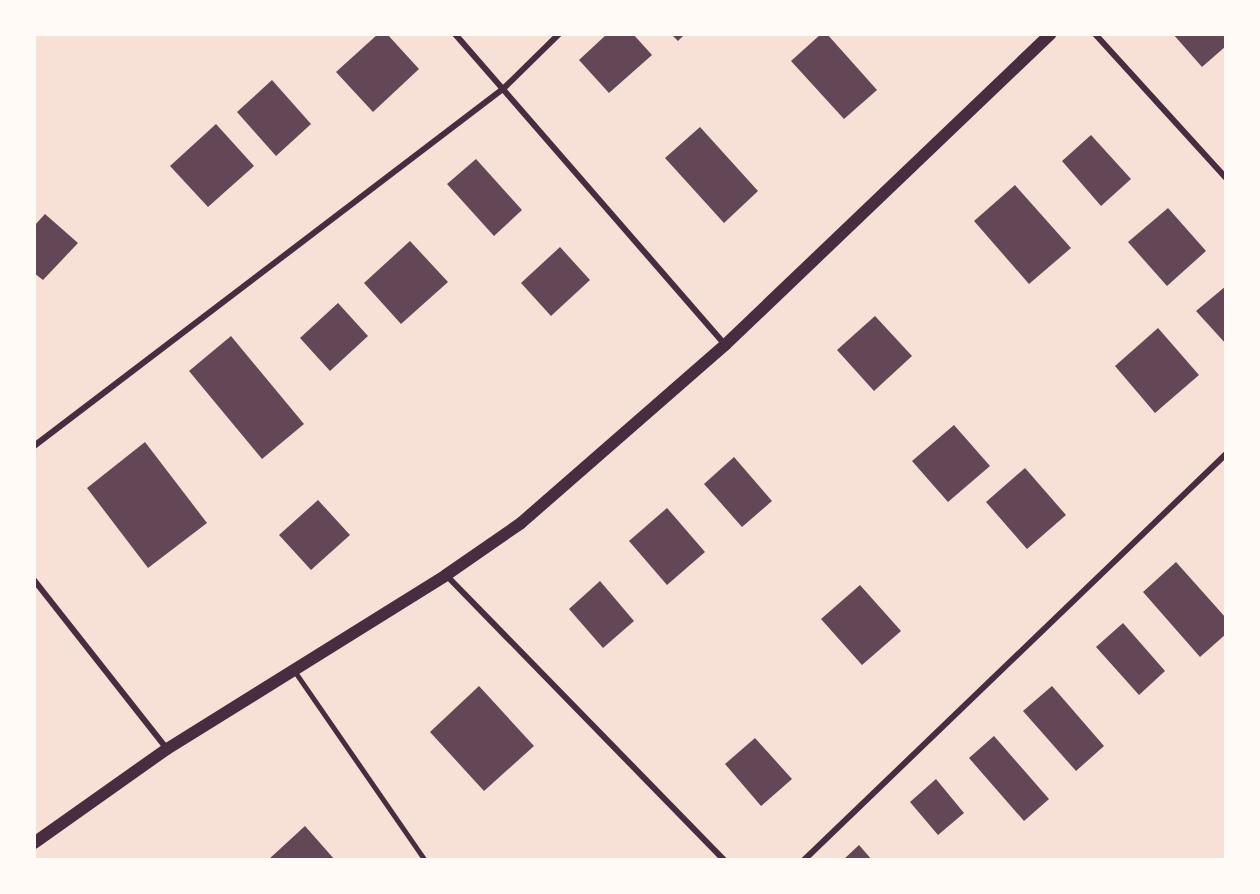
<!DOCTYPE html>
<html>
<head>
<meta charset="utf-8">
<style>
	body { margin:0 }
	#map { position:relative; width:1260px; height:894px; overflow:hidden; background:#f7e1d7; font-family:Bitter,serif }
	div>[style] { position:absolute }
	.building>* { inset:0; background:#644757 }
	.service>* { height:4.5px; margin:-2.25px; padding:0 2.25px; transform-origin:2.25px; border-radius:2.25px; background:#4a2c40 }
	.minor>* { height:6px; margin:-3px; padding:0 3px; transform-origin:3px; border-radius:3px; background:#4a2c40 }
	.secondary>* { height:12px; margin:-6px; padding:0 6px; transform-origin:6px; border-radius:6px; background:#4a2c40 }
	span { translate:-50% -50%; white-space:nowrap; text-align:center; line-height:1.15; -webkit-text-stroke:6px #fffaf5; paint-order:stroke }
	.frame { position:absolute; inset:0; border:36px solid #fffaf5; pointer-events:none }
</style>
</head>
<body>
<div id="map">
	<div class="building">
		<div style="clip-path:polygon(378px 34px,387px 34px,419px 69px,373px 112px,336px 72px)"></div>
		<div style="clip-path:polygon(607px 34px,633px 34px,652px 55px,609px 93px,579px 60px)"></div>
		<div style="clip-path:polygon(671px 34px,685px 34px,678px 41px)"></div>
		<div style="clip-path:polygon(821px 34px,827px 34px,877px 90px,844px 119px,791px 61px)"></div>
		<div style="clip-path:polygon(1173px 34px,1226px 34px,1226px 46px,1202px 67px)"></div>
		<div style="clip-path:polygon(272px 80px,311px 124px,276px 156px,237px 112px)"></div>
		<div style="clip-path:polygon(216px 124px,254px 166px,208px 207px,170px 166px)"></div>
		<div style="clip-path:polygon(700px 127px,758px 191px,724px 223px,665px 158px)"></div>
		<div style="clip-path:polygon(1091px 135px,1131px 179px,1101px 206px,1062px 161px)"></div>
		<div style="clip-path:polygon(476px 159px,522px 210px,494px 236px,447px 184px)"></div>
		<div style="clip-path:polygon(1015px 185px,1071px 248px,1029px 284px,974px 221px)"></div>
		<div style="clip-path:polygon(1168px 208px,1206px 251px,1167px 286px,1128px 242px)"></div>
		<div style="clip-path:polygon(45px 214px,78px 243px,43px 280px,34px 273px,34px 226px)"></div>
		<div style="clip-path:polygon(410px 241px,448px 282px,401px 324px,364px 283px)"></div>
		<div style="clip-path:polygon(560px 247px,590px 280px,551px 316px,521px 283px)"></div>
		<div style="clip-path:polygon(1226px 286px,1226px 344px,1196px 311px)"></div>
		<div style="clip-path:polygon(338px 303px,368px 336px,330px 371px,300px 338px)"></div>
		<div style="clip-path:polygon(875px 316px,912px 356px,874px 391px,837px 350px)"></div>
		<div style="clip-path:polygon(1158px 328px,1199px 375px,1155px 413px,1115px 366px)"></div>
		<div style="clip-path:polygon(231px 336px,304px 424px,262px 459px,189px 371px)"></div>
		<div style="clip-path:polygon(954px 425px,990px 466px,948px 502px,912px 461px)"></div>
		<div style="clip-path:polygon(145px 442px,207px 523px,148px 568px,87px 488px)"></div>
		<div style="clip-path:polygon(734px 457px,772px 501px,742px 527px,704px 484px)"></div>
		<div style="clip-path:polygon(1025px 468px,1066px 515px,1027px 549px,986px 502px)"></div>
		<div style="clip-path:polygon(318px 500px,350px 535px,311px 570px,279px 535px)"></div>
		<div style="clip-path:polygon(667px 508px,705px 552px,667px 585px,629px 541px)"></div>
		<div style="clip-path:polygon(1176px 562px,1226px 618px,1226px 634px,1200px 657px,1143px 592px)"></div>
		<div style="clip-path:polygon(600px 581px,634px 621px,603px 648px,569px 609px)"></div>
		<div style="clip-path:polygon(860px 585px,901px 631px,862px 665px,821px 619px)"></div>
		<div style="clip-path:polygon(1123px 623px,1165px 671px,1139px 695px,1096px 647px)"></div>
		<div style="clip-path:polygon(479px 686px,534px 746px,484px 791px,430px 732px)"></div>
		<div style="clip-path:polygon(1052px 686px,1104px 746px,1076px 771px,1023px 711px)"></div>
		<div style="clip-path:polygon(994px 736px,1049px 799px,1024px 821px,969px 758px)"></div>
		<div style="clip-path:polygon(755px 738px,792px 779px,761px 806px,725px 764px)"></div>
		<div style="clip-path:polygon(936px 779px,964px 813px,938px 835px,910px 802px)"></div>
		<div style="clip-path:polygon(305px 826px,335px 860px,268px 860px)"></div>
		<div style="clip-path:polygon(859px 845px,872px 860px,843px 860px)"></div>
	</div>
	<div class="service">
		<div style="left:294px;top:670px;width:231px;rotate:55.4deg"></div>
	</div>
	<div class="minor">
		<div style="left:455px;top:34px;width:412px;rotate:49deg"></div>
		<div style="left:1095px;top:34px;width:195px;rotate:47.7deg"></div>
		<div style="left:34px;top:446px;width:589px;rotate:-37.28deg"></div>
		<div style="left:503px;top:89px;width:78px;rotate:-44.5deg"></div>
		<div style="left:446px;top:575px;width:398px;rotate:45.7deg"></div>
		<div style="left:34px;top:580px;width:215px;rotate:51.8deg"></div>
		<div style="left:804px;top:860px;width:586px;rotate:-43.89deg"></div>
	</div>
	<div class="secondary">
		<div style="left:34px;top:843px;width:163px;rotate:-35.3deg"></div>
		<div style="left:167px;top:749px;width:329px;rotate:-31.9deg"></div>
		<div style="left:446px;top:575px;width:91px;rotate:-34.7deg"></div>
		<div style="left:521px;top:523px;width:271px;rotate:-41.1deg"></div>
		<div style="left:725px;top:345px;width:450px;rotate:-43.7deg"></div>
	</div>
	<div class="frame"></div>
</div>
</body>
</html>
